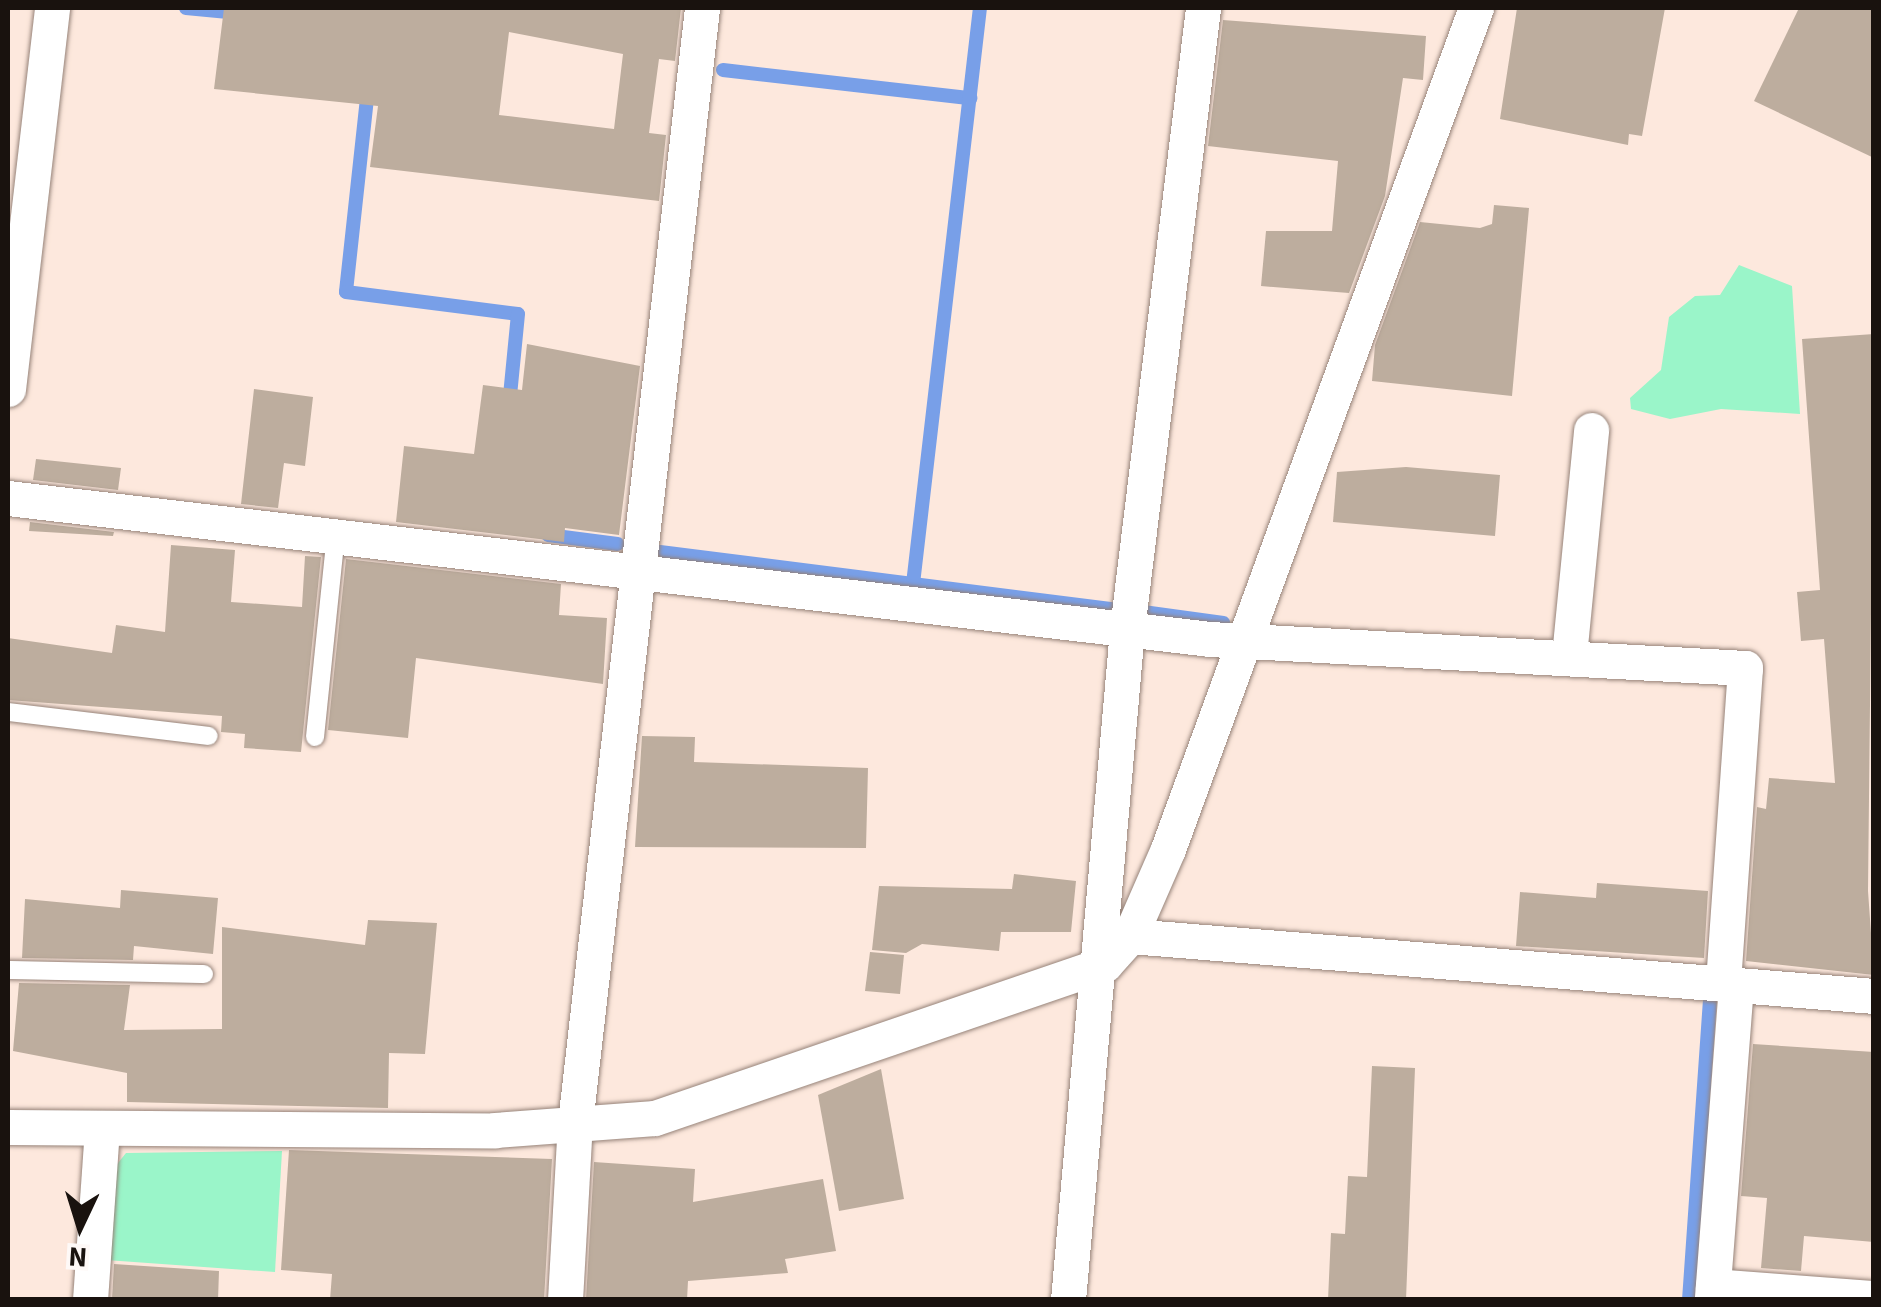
<!DOCTYPE html>
<html>
<head>
<meta charset="utf-8">
<style>
	body { margin:0 }
	#map { position:relative; width:1881px; height:1307px; overflow:hidden; background:#fde8dd; font-family:"Source Sans 3",sans-serif }
	div>[style] { position:absolute }
	.green>* { inset:0; background:#9af5c9 }
	.stream>* { height:14px; margin:-7px; padding:0 7px; transform-origin:7px; border-radius:7px; background:#789fe8 }
	.building>* { inset:0; background:#bdad9e }
	.roads { filter:drop-shadow(0 0 2px #968379) drop-shadow(0 0 2px #968379) }
	.service>* { height:18px; margin:-9px; padding:0 9px; transform-origin:9px; border-radius:9px; background:#fff }
	.minor>* { height:35px; margin:-17.5px; padding:0 17.5px; transform-origin:17.5px; border-radius:17.5px; background:#fff }
	span { translate:-50% -50%; white-space:nowrap; text-align:center; line-height:1.15; -webkit-text-stroke:8px #fef9f7; paint-order:stroke }
	.frame { position:absolute; inset:0; border:10px solid #19120e; pointer-events:none }
	.north { position:absolute; left:30px; top:1177px; width:100px; height:100px; -webkit-text-stroke:8px #fef9f7; paint-order:stroke; rotate:184deg; font-size:28px; font-weight:700; line-height:40px; text-align:center; color:#19120e }
	.north::after { content:''; display:block; margin:auto; width:35px; height:45px; background:#19120e; clip-path:polygon(50% 0,100% 100%,50% 72%,0 100%) }
</style>
</head>
<body>
<div id="map">
	<div class="green">
		<div style="clip-path:polygon(1739px 265px,1792px 286px,1800px 414px,1721px 409px,1670px 419px,1631px 409px,1630px 398px,1661px 370px,1669px 317px,1695px 296px,1720px 295px)"></div>
		<div style="clip-path:polygon(282px 1151px,275px 1272px,106px 1260px,114px 1168px,126px 1153px)"></div>
	</div>
	<div class="stream">
		<div style="left:186px;top:8px;width:53px;rotate:5.4deg"></div>
		<div style="left:723px;top:70px;width:249px;rotate:6.5deg"></div>
		<div style="left:368px;top:89px;width:204px;rotate:96.2deg"></div>
		<div style="left:346px;top:292px;width:173px;rotate:7.3deg"></div>
		<div style="left:518px;top:314px;width:91px;rotate:95.6deg"></div>
		<div style="left:548px;top:535px;width:70px;rotate:7.4deg"></div>
		<div style="left:660px;top:552px;width:456px;rotate:7.2deg"></div>
		<div style="left:913px;top:584px;width:580px;rotate:-83.37deg"></div>
		<div style="left:1143px;top:612px;width:81px;rotate:7.8deg"></div>
		<div style="left:1689px;top:1300px;width:299px;rotate:-86deg"></div>
	</div>
	<div class="building">
		<div style="clip-path:polygon(evenodd,224px 8px,681px 8px,675px 61px,659px 59px,649px 133px,666px 135px,659px 201px,370px 167px,378px 106px,214px 89px,224px 8px,509px 32px,623px 54px,614px 129px,499px 115px,509px 32px)"></div>
		<div style="clip-path:polygon(1517px 8px,1665px 8px,1642px 136px,1629px 134px,1628px 145px,1500px 119px)"></div>
		<div style="clip-path:polygon(1799px 8px,1874px 8px,1874px 158px,1754px 101px)"></div>
		<div style="clip-path:polygon(1223px 20px,1426px 36px,1423px 80px,1403px 78px,1385px 196px,1349px 293px,1261px 286px,1266px 231px,1332px 231px,1338px 161px,1208px 146px)"></div>
		<div style="clip-path:polygon(1494px 205px,1529px 208px,1512px 396px,1372px 381px,1375px 345px,1420px 222px,1480px 228px,1492px 224px)"></div>
		<div style="clip-path:polygon(1874px 334px,1868px 891px,1874px 975px,1746px 961px,1757px 807px,1766px 809px,1769px 778px,1835px 783px,1824px 639px,1801px 641px,1797px 592px,1820px 590px,1802px 339px)"></div>
		<div style="clip-path:polygon(527px 344px,640px 366px,619px 535px,565px 528px,564px 542px,396px 522px,404px 446px,474px 454px,483px 385px,522px 390px)"></div>
		<div style="clip-path:polygon(254px 389px,313px 397px,305px 466px,284px 463px,278px 508px,241px 504px)"></div>
		<div style="clip-path:polygon(36px 459px,121px 468px,118px 490px,33px 480px)"></div>
		<div style="clip-path:polygon(1406px 467px,1500px 475px,1495px 536px,1333px 522px,1337px 472px)"></div>
		<div style="clip-path:polygon(30px 522px,114px 532px,113px 536px,29px 531px)"></div>
		<div style="clip-path:polygon(171px 545px,235px 550px,231px 602px,302px 607px,305px 556px,321px 557px,301px 752px,244px 748px,245px 734px,221px 732px,222px 716px,8px 700px,8px 638px,112px 653px,116px 625px,165px 632px)"></div>
		<div style="clip-path:polygon(346px 559px,561px 584px,559px 615px,607px 618px,603px 684px,416px 658px,408px 738px,328px 730px)"></div>
		<div style="clip-path:polygon(642px 736px,695px 737px,694px 762px,868px 768px,866px 848px,635px 847px)"></div>
		<div style="clip-path:polygon(1014px 874px,1076px 881px,1071px 932px,1001px 932px,999px 951px,922px 944px,906px 953px,872px 950px,879px 886px,1012px 889px)"></div>
		<div style="clip-path:polygon(1597px 883px,1708px 891px,1704px 958px,1516px 946px,1520px 892px,1596px 898px)"></div>
		<div style="clip-path:polygon(121px 890px,218px 898px,213px 954px,134px 946px,133px 960px,22px 958px,25px 899px,120px 908px)"></div>
		<div style="clip-path:polygon(368px 920px,437px 923px,425px 1054px,389px 1053px,388px 1108px,127px 1102px,127px 1073px,13px 1051px,19px 983px,130px 985px,124px 1030px,222px 1029px,222px 927px,365px 945px)"></div>
		<div style="clip-path:polygon(870px 952px,904px 955px,900px 994px,865px 991px)"></div>
		<div style="clip-path:polygon(1753px 1044px,1874px 1052px,1874px 1242px,1804px 1236px,1801px 1271px,1761px 1268px,1767px 1198px,1741px 1196px)"></div>
		<div style="clip-path:polygon(1372px 1066px,1415px 1068px,1406px 1300px,1328px 1300px,1331px 1233px,1345px 1234px,1348px 1176px,1367px 1177px)"></div>
		<div style="clip-path:polygon(881px 1069px,904px 1199px,839px 1211px,818px 1095px)"></div>
		<div style="clip-path:polygon(289px 1150px,552px 1159px,544px 1300px,330px 1300px,332px 1274px,281px 1270px)"></div>
		<div style="clip-path:polygon(594px 1162px,695px 1169px,693px 1202px,823px 1179px,836px 1251px,785px 1259px,788px 1273px,688px 1281px,687px 1300px,586px 1300px)"></div>
		<div style="clip-path:polygon(114px 1264px,219px 1271px,218px 1300px,112px 1300px)"></div>
	</div>
	<div class="roads">
		<div class="service">
			<div style="left:8px;top:712px;width:202px;rotate:6.8deg"></div>
			<div style="left:315px;top:737px;width:203px;rotate:-84.1deg"></div>
			<div style="left:8px;top:970px;width:196px;rotate:1.2deg"></div>
		</div>
		<div class="minor">
			<div style="left:8px;top:389px;width:384px;rotate:-83.4deg"></div>
			<div style="left:8px;top:498px;width:1210px;rotate:6.69deg"></div>
			<div style="left:1210px;top:639px;width:536px;rotate:3.1deg"></div>
			<div style="left:1745px;top:668px;width:305px;rotate:94deg"></div>
			<div style="left:1724px;top:972px;width:28px;rotate:67deg"></div>
			<div style="left:1735px;top:998px;width:303px;rotate:94.4deg"></div>
			<div style="left:1569px;top:656px;width:227px;rotate:-84.4deg"></div>
			<div style="left:1130px;top:936px;width:746px;rotate:4.61deg"></div>
			<div style="left:8px;top:1127px;width:487px;rotate:0.4deg"></div>
			<div style="left:495px;top:1130px;width:160px;rotate:-4.3deg"></div>
			<div style="left:655px;top:1118px;width:476px;rotate:-18.9deg"></div>
			<div style="left:1105px;top:964px;width:38px;rotate:-48deg"></div>
			<div style="left:1130px;top:936px;width:95px;rotate:-66.4deg"></div>
			<div style="left:1168px;top:849px;width:896px;rotate:-69.89deg"></div>
			<div style="left:1713px;top:1286px;width:161px;rotate:4.3deg"></div>
			<div style="left:90px;top:1300px;width:170px;rotate:-86deg"></div>
			<div style="left:565px;top:1300px;width:177px;rotate:-86.8deg"></div>
			<div style="left:575px;top:1123px;width:1122px;rotate:-83.5deg"></div>
			<div style="left:1068px;top:1300px;width:674px;rotate:-84.97deg"></div>
			<div style="left:1127px;top:629px;width:626px;rotate:-83.02deg"></div>
		</div>
	</div>
	<div class="frame"></div>
	<div class="north">N</div>
</div>
</body>
</html>
